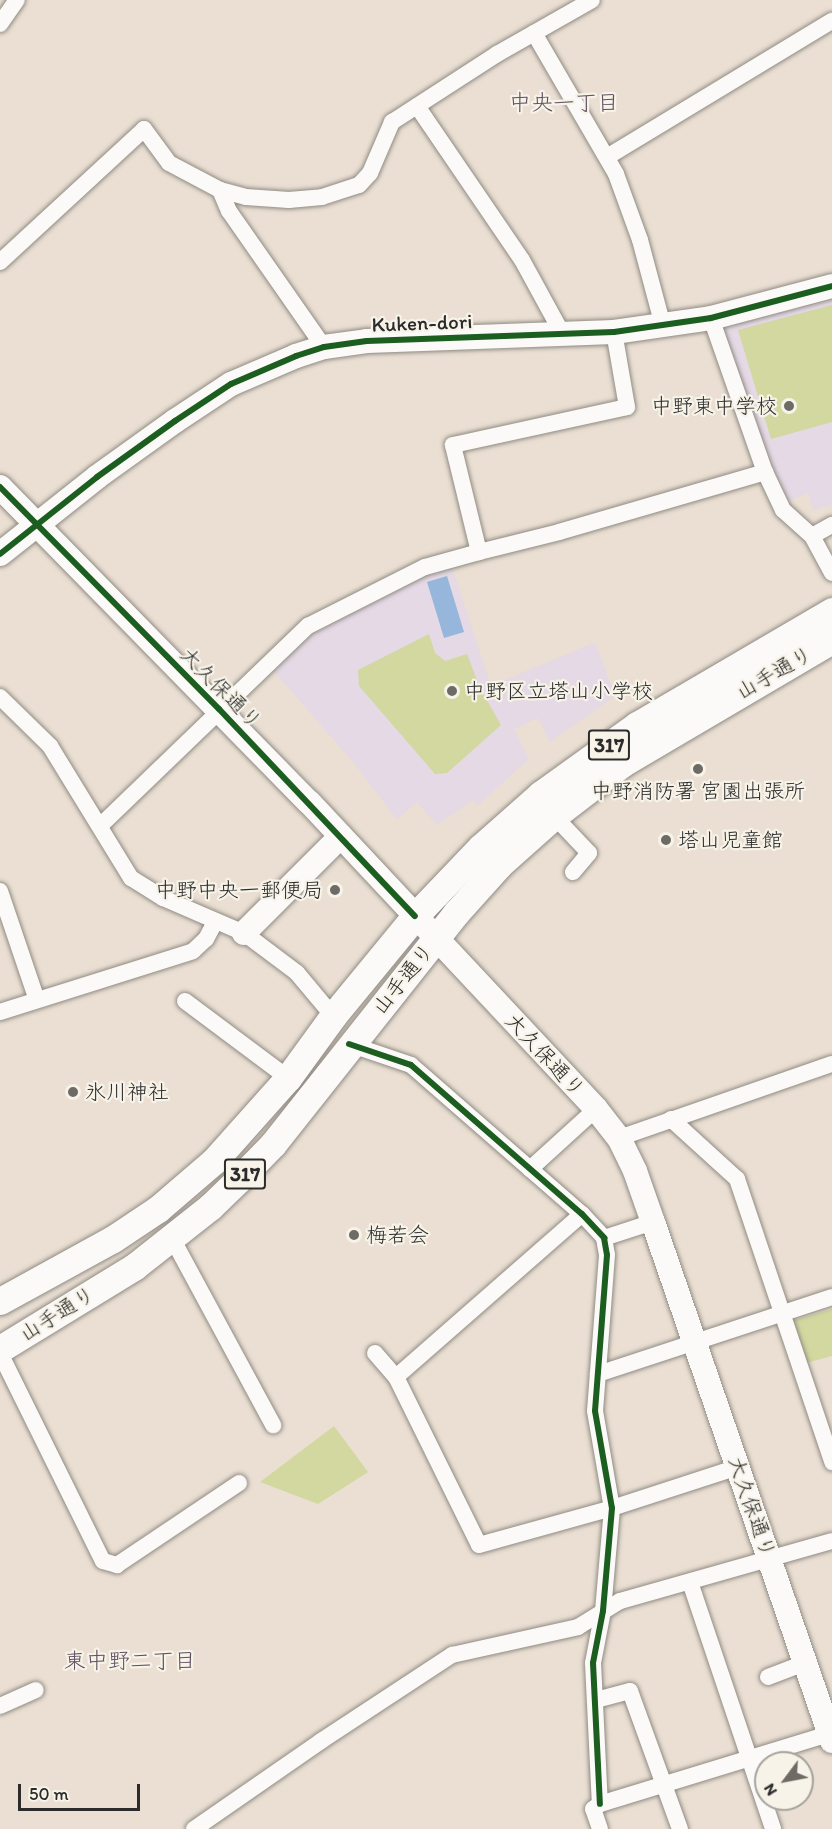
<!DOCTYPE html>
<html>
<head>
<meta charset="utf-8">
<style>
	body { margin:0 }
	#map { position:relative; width:832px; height:1829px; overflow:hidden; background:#eadfd2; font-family:Itim,"Klee One",sans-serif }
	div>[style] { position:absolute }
	.built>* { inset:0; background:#e4d9e5 }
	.green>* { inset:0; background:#d2d89f }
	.water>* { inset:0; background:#97b6db }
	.roads { filter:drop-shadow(0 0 2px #908b84) drop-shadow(0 0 2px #908b84) }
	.street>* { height:16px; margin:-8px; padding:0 8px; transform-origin:8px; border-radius:8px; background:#fcfaf8 }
	.secondary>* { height:24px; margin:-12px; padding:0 12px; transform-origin:12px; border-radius:12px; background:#fcfaf8 }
	.primary>* { height:27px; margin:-13.5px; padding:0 13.5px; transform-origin:13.5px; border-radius:13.5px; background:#fcfaf8 }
	.cycleway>* { height:6px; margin:-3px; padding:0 3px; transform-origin:3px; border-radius:3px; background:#1b5e20 }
	.dots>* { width:16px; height:16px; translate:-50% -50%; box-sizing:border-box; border:3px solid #f7f3e8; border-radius:50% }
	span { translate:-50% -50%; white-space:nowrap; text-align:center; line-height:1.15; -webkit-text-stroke:4.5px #f7f3e8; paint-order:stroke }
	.shield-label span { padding:2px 4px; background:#f7f3e8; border:2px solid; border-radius:4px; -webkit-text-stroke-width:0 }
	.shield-label { font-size:20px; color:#2b2b2b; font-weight:700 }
	.street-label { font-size:21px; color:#2b2b2b }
	.poi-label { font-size:21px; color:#2b2b2b }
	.right { translate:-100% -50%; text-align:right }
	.left { translate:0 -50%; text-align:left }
	.neighbourhood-label { font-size:22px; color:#615062 }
	.north { position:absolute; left:754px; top:1751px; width:60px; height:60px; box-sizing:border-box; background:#f7f3e8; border:2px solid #a5a39c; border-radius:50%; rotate:238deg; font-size:16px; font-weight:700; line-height:24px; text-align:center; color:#2b2b2b }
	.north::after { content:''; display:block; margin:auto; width:21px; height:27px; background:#6e6a65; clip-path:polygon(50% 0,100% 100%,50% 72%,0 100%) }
	.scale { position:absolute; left:18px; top:1784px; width:122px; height:27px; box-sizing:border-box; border:3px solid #2b2b2b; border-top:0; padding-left:8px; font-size:18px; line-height:21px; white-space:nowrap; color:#2b2b2b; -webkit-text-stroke:4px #f7f3e8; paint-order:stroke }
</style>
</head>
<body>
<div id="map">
	<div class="built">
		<div style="clip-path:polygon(832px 298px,832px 505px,813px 510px,808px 493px,785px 502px,723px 340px,723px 326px)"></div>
		<div style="clip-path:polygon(452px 567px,491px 686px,593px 643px,596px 645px,615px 696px,550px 742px,538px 718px,514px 729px,529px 759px,478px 805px,473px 800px,437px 825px,417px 802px,397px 819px,352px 761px,273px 670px,313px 633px,421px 577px)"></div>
	</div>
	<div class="green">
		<div style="clip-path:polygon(832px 305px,832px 422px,771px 439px,738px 330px)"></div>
		<div style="clip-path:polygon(429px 634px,435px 653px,445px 661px,467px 654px,480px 688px,501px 725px,447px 773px,435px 774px,359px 686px,358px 670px)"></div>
		<div style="clip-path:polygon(832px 1309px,832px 1356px,806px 1363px,792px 1321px)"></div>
		<div style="clip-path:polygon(334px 1426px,368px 1472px,318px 1504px,260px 1482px)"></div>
	</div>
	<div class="water">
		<div style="clip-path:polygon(447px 576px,464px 632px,444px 638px,427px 582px)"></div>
	</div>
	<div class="roads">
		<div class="street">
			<div style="left:0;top:24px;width:29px;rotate:-55deg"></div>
			<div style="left:534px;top:33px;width:163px;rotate:59.8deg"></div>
			<div style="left:616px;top:174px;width:70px;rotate:70deg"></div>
			<div style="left:640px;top:240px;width:89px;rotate:75deg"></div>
			<div style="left:417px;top:106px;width:186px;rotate:55.7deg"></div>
			<div style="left:522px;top:260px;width:85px;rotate:61.3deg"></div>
			<div style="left:607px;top:157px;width:263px;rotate:-31.2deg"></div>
			<div style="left:220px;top:190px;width:23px;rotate:67deg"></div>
			<div style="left:229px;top:211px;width:166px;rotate:55.1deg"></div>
			<div style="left:0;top:262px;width:196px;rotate:-42.7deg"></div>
			<div style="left:144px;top:129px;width:42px;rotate:53.7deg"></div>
			<div style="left:169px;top:163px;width:58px;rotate:27.9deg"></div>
			<div style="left:220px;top:190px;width:27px;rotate:15deg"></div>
			<div style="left:246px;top:197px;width:43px;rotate:4deg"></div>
			<div style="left:289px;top:200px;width:33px;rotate:-5deg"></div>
			<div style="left:322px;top:197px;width:39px;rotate:-18deg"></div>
			<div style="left:359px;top:185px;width:16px;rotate:-47deg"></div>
			<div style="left:370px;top:173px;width:56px;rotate:-66.7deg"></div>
			<div style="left:392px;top:122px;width:125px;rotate:-32.9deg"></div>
			<div style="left:497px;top:54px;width:109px;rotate:-29.6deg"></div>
			<div style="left:711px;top:318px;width:163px;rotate:70.7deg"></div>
			<div style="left:765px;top:472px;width:42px;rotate:64.7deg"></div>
			<div style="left:783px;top:510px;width:39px;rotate:42deg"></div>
			<div style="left:812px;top:536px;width:42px;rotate:61.6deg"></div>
			<div style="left:812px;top:536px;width:23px;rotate:-29deg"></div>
			<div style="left:479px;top:552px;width:82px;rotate:-14deg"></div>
			<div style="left:559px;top:532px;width:215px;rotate:-16.2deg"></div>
			<div style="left:0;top:697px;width:70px;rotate:44.4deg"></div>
			<div style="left:50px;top:746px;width:155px;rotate:58.5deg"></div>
			<div style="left:131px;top:878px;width:38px;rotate:32deg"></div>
			<div style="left:163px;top:898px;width:88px;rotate:23.4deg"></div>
			<div style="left:244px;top:933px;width:66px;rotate:37deg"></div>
			<div style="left:297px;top:973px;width:56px;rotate:50.1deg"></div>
			<div style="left:554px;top:816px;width:51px;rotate:46.6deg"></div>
			<div style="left:589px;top:853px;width:25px;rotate:130deg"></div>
			<div style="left:100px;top:826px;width:289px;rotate:-43.9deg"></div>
			<div style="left:308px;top:626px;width:131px;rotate:-26.8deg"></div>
			<div style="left:425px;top:567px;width:56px;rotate:-15.5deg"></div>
			<div style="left:479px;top:552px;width:110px;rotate:-103.7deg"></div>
			<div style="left:453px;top:445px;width:178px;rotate:-12.3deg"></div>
			<div style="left:627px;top:407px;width:76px;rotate:-99.8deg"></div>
			<div style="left:0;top:891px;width:115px;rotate:71.3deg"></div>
			<div style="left:185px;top:1001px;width:129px;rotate:36.8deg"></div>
			<div style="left:0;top:1012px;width:202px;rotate:-17.5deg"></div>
			<div style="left:193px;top:951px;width:18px;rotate:-43deg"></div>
			<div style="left:206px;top:939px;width:19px;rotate:-62deg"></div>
			<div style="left:349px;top:1044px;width:65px;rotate:18.7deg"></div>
			<div style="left:411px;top:1065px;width:227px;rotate:41.1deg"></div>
			<div style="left:582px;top:1214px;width:33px;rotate:47deg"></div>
			<div style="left:604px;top:1238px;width:17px;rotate:80deg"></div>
			<div style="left:607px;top:1255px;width:156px;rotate:94.4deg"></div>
			<div style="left:595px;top:1411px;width:98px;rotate:80.1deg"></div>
			<div style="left:612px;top:1508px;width:103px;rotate:95deg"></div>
			<div style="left:603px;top:1611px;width:53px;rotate:100.9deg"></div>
			<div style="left:593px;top:1663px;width:141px;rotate:87.2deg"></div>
			<div style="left:671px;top:1119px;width:89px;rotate:42.3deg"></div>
			<div style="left:737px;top:1179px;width:299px;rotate:71.4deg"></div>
			<div style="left:619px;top:1138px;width:225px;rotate:-19.2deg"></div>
			<div style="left:530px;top:1169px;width:89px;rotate:-42.3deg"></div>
			<div style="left:172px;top:1238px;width:213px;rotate:61.6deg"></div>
			<div style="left:604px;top:1238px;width:52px;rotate:-18.1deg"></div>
			<div style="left:0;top:1353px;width:232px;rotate:63.7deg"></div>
			<div style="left:103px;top:1561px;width:15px;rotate:16deg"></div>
			<div style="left:117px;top:1565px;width:147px;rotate:-33.9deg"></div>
			<div style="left:375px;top:1353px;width:32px;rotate:49deg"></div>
			<div style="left:396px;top:1377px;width:187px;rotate:63.7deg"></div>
			<div style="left:479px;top:1545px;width:138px;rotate:-15.5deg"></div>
			<div style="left:612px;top:1508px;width:133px;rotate:-18deg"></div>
			<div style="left:598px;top:1374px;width:246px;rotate:-18.2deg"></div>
			<div style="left:396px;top:1377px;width:247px;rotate:-41.2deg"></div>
			<div style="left:690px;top:1582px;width:261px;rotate:71.4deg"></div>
			<div style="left:768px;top:1677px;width:40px;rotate:-21deg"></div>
			<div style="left:596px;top:1700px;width:35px;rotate:-15deg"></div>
			<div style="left:630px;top:1691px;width:147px;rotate:70.1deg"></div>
			<div style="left:0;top:1706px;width:39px;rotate:-24deg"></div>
			<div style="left:194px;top:1829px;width:155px;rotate:-34.7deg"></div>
			<div style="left:321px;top:1741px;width:157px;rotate:-33.3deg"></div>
			<div style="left:452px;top:1655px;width:129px;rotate:-12.5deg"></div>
			<div style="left:578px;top:1627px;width:49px;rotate:-31.8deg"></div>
			<div style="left:620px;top:1601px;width:220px;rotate:-15.8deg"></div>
			<div style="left:600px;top:1829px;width:21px;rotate:-109deg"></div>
			<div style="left:593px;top:1809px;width:9px;rotate:-36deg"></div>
			<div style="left:600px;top:1804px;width:243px;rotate:-17deg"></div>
		</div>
		<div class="secondary">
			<div style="left:0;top:487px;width:441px;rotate:45.6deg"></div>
			<div style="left:309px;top:802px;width:420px;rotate:46.9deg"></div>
			<div style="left:596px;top:1109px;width:37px;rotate:52deg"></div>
			<div style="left:619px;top:1138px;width:37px;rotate:64deg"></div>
			<div style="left:635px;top:1171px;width:54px;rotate:70.6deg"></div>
			<div style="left:653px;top:1222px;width:549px;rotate:70.97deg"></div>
			<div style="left:0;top:554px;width:124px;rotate:-38.4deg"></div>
			<div style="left:97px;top:477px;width:96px;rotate:-35.7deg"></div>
			<div style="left:175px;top:421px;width:67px;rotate:-33.5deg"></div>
			<div style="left:231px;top:384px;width:71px;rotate:-23.3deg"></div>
			<div style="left:296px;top:356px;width:29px;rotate:-18deg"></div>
			<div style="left:324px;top:347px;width:43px;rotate:-7.9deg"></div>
			<div style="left:367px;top:341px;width:247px;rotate:-2.1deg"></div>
			<div style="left:614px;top:332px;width:98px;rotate:-8.2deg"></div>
			<div style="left:711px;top:318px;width:125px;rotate:-14.8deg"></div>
			<div style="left:244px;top:933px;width:137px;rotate:-45deg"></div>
		</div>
		<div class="primary">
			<div style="left:0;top:1301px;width:129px;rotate:-28.8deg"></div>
			<div style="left:113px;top:1239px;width:54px;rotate:-33.7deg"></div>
			<div style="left:158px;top:1209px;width:74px;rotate:-40.6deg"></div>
			<div style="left:214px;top:1161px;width:111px;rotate:-48.3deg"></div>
			<div style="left:288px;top:1078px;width:77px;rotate:-54deg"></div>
			<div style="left:333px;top:1016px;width:129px;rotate:-50.6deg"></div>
			<div style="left:415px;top:916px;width:95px;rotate:-46.3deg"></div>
			<div style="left:481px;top:847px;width:80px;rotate:-41.5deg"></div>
			<div style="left:541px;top:794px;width:118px;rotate:-35.7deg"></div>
			<div style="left:637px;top:725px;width:226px;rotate:-30.3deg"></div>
			<div style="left:0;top:1349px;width:157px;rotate:-31.5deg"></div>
			<div style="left:134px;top:1267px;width:97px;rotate:-38.3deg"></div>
			<div style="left:210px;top:1207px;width:40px;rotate:-44deg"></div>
			<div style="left:239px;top:1179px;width:49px;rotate:-45.8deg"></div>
			<div style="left:273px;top:1144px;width:295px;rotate:-51.6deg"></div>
			<div style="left:456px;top:913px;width:64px;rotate:-48.1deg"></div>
			<div style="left:499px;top:865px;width:74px;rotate:-41.7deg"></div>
			<div style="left:554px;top:816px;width:87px;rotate:-37.5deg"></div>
			<div style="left:623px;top:763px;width:243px;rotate:-30.5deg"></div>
		</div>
	</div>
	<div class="cycleway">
		<div style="left:0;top:487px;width:312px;rotate:45.4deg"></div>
		<div style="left:219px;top:709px;width:285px;rotate:46.6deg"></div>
		<div style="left:0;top:554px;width:124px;rotate:-38.4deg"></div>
		<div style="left:97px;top:477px;width:96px;rotate:-35.7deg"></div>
		<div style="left:175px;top:421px;width:67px;rotate:-33.5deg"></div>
		<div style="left:231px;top:384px;width:71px;rotate:-23.3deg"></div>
		<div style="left:296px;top:356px;width:29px;rotate:-18deg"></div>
		<div style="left:324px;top:347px;width:43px;rotate:-7.9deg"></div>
		<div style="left:367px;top:341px;width:247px;rotate:-2.1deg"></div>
		<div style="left:614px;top:332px;width:98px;rotate:-8.2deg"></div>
		<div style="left:711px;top:318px;width:125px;rotate:-14.8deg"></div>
		<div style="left:349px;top:1044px;width:65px;rotate:18.7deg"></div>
		<div style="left:411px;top:1065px;width:227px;rotate:41.1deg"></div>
		<div style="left:582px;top:1214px;width:33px;rotate:47deg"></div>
		<div style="left:604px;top:1238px;width:17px;rotate:80deg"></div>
		<div style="left:607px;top:1255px;width:156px;rotate:94.4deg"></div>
		<div style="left:595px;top:1411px;width:98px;rotate:80.1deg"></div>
		<div style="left:612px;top:1508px;width:103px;rotate:95deg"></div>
		<div style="left:603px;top:1611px;width:53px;rotate:100.9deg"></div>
		<div style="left:593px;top:1663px;width:141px;rotate:87.2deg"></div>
	</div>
	<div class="dots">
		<div style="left:789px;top:406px;background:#6e6a65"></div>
		<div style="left:452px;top:691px;background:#6e6a65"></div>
		<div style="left:698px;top:769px;background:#6e6a65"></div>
		<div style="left:666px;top:840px;background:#6e6a65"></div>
		<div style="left:335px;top:890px;background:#6e6a65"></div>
		<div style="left:73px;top:1092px;background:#6e6a65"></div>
		<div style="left:354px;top:1235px;background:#6e6a65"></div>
	</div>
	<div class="shield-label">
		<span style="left:609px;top:745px">317</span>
		<span style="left:245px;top:1174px">317</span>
	</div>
	<div class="street-label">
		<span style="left:422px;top:323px;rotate:-2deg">Kuken-dori</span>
		<span style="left:774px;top:673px;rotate:-30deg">山手通り</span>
		<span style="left:221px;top:688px;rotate:45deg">大久保通り</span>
		<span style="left:403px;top:979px;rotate:-51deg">山手通り</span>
		<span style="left:545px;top:1055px;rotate:47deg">大久保通り</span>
		<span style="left:57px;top:1314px;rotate:-32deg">山手通り</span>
		<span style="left:752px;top:1507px;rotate:71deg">大久保通り</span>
	</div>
	<div class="poi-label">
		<span class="right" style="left:777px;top:406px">中野東中学校</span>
		<span class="left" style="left:464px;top:691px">中野区立塔山小学校</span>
		<span style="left:698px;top:791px">中野消防署 宮園出張所</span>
		<span class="left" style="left:678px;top:840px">塔山児童館</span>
		<span class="right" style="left:323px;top:890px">中野中央一郵便局</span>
		<span class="left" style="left:85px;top:1092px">氷川神社</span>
		<span class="left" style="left:366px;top:1235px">梅若会</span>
	</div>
	<div class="neighbourhood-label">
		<span style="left:564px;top:103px">中央一丁目</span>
		<span style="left:130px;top:1661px">東中野二丁目</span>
	</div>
	<div class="north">N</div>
	<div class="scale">50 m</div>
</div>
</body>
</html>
